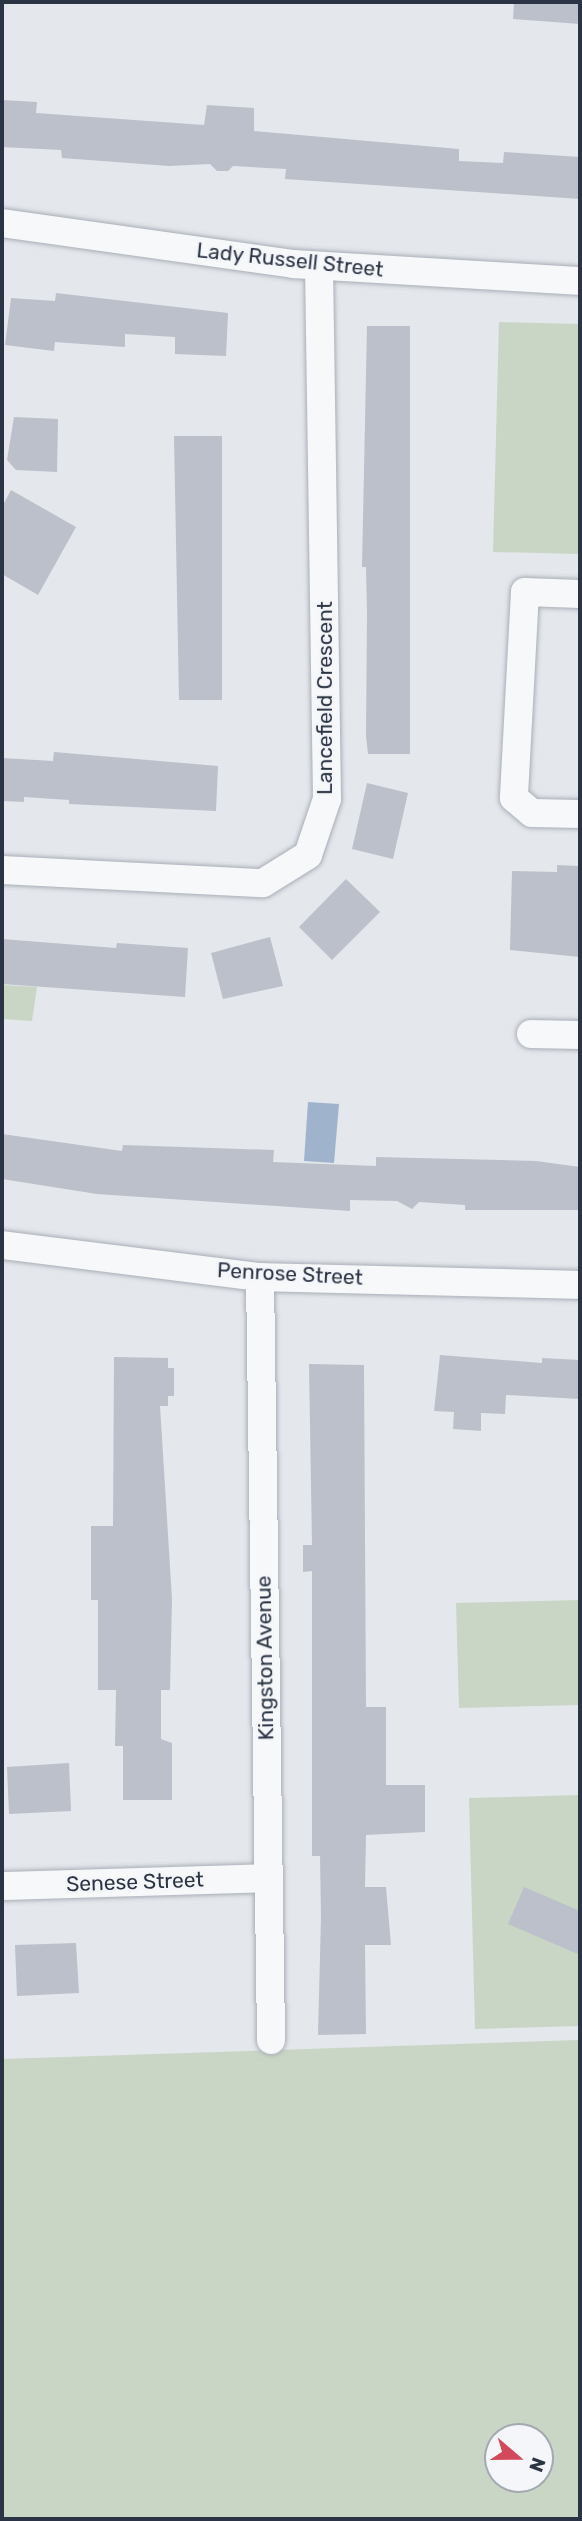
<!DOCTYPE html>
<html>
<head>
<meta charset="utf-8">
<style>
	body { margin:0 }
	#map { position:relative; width:582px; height:2521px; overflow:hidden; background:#e4e7ec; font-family:Rubik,sans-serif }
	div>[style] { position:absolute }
	.green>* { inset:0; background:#c9d6c5 }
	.water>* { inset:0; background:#9fb4cc }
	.building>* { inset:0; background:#bbc0ca }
	.roads { filter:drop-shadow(0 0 2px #a9aeb7) drop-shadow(0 0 2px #a9aeb7) }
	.minor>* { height:28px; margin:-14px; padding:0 14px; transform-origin:14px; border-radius:14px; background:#f7f8fa }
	span { translate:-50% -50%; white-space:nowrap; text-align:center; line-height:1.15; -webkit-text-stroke:5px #f4f6f9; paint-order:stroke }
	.street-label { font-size:21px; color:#2b3445 }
	.frame { position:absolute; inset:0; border:4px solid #2b3445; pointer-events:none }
	.north { position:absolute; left:484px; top:2423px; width:70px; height:70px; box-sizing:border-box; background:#f4f6f9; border:2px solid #a4a8b1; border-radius:50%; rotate:110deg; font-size:19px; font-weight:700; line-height:28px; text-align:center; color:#2b3445 }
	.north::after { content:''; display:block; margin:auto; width:24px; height:32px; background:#d1495b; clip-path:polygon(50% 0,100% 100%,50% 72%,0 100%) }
</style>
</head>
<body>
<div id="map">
	<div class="green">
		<div style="clip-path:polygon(499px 322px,580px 324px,580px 554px,493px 552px)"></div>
		<div style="clip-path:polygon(2px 985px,37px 987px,32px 1021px,2px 1019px)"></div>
		<div style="clip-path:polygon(580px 1600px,580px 1705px,459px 1708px,456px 1603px)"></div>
		<div style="clip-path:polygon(580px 1795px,580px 2026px,475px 2029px,469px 1798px)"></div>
		<div style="clip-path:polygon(evenodd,580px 2040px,580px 2519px,2px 2519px,2px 2059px,580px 2040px,498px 2437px,540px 2437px,540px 2479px,498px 2479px,498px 2437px)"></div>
	</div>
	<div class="water">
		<div style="clip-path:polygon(308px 1102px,339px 1104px,334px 1163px,304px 1161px)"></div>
	</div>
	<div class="building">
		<div style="clip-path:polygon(514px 2px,580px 2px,580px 24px,513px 19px)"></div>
		<div style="clip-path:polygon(2px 100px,37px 102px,36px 113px,204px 125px,207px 105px,254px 108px,254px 131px,459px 149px,459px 161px,503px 163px,504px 152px,580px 157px,580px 199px,285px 179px,286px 169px,233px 166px,228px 171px,217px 171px,210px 164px,169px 166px,62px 158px,61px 150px,2px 147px)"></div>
		<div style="clip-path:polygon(56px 293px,228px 313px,226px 356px,175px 354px,175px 337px,125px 334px,125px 347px,55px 342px,54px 351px,5px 345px,11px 298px,55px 301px)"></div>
		<div style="clip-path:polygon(367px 326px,410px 326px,410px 754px,368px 754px,366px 736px,367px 613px,366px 567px,362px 567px)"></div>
		<div style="clip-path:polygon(14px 417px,58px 419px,57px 472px,16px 470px,7px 460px)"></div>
		<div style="clip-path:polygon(174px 436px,222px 436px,222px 700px,179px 700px)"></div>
		<div style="clip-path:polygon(11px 490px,76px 527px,38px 595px,2px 574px,2px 507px)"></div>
		<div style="clip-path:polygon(54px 752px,218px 766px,216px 811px,69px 804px,69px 800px,24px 797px,24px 802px,2px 801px,2px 758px,53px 761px)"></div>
		<div style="clip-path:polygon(367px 783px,408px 793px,393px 859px,352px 849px)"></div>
		<div style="clip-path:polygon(557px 865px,579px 866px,580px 871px,580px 957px,510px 950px,512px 871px,557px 872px)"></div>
		<div style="clip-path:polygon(346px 879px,380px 912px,332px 960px,299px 927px)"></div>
		<div style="clip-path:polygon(270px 937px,283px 986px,223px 999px,211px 953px)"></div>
		<div style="clip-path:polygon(2px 939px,116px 948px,117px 943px,188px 948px,185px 997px,2px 984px)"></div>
		<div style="clip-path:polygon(2px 1134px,122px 1151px,123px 1145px,274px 1150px,273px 1162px,376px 1166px,376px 1157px,536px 1161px,580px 1167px,580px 1210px,465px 1210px,465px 1205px,419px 1202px,412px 1209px,397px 1201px,350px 1200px,350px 1211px,97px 1194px,2px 1179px)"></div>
		<div style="clip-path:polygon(440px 1355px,542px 1363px,542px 1358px,580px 1360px,580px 1399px,506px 1395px,505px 1414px,481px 1413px,481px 1431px,453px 1429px,454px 1412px,434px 1411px)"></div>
		<div style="clip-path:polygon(114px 1357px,168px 1358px,168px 1368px,174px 1368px,174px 1396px,168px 1396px,168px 1406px,160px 1406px,172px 1599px,170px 1690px,161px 1690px,161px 1739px,172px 1743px,172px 1800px,123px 1800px,123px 1746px,115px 1746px,116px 1690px,98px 1690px,98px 1600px,91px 1600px,91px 1526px,113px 1526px)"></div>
		<div style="clip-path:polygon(309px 1364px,364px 1365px,366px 1707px,386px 1707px,386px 1785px,425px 1785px,425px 1832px,366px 1835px,365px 1887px,386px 1887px,391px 1945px,365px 1945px,366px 2034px,318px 2035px,321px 1917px,320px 1856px,312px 1856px,312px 1571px,303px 1572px,303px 1545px,312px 1545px)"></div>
		<div style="clip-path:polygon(69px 1763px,71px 1811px,9px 1814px,7px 1767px)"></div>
		<div style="clip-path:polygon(524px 1887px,580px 1911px,580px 1955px,508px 1924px)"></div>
		<div style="clip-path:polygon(76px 1943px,79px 1993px,17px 1996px,15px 1945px)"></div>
	</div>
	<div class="roads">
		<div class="minor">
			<div style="left:2px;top:223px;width:295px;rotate:8deg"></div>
			<div style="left:294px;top:264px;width:287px;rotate:3.4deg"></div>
			<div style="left:580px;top:594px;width:55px;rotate:-177.9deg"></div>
			<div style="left:525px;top:592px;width:206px;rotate:93.1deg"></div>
			<div style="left:514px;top:798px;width:23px;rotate:40deg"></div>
			<div style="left:532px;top:813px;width:48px;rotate:1.2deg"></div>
			<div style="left:2px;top:870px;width:261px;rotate:2.9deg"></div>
			<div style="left:263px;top:883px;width:53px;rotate:-31.9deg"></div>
			<div style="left:308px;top:855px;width:59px;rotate:-71.3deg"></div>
			<div style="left:327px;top:799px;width:533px;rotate:-90.86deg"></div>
			<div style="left:531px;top:1034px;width:49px;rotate:1.2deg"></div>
			<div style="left:2px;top:1245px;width:260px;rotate:7.1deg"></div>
			<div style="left:260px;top:1277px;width:320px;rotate:1.4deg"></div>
			<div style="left:260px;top:1277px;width:763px;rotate:89.17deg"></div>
			<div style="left:2px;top:1886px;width:266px;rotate:-1.7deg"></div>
		</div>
	</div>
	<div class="street-label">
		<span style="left:290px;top:260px;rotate:6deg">Lady Russell Street</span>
		<span style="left:325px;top:698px;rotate:-90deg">Lancefield Crescent</span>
		<span style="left:290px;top:1274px;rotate:3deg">Penrose Street</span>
		<span style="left:265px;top:1658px;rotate:-91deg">Kingston Avenue</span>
		<span style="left:135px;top:1882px;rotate:-2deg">Senese Street</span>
	</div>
	<div class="frame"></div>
	<div class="north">N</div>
</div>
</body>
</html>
